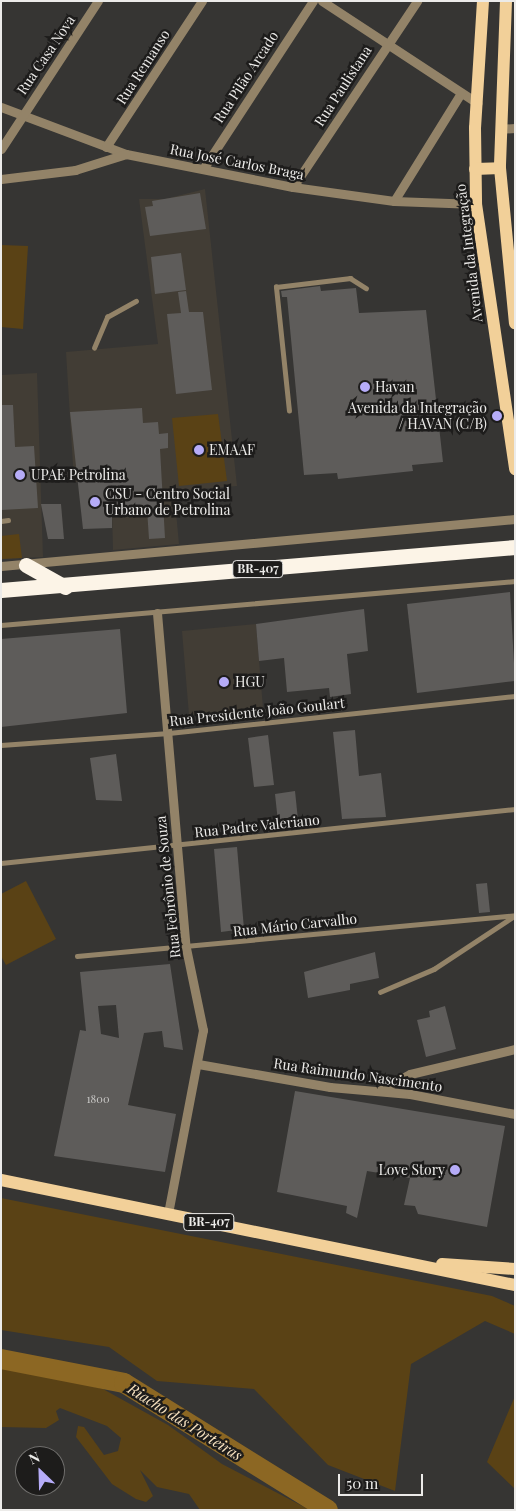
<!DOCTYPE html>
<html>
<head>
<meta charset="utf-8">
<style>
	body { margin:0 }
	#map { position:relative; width:516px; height:1511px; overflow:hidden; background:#363533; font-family:"Playfair Display",serif }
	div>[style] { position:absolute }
	.built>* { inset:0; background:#423d35 }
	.green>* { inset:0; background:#5a4215 }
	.river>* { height:20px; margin:-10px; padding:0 10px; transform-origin:10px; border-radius:10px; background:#8c6723 }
	.building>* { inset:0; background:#5e5c5a }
	.lane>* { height:4.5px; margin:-2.25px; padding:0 2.25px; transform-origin:2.25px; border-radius:2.25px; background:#938368 }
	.street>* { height:9px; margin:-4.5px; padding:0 4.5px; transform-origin:4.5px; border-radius:4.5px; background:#938368 }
	.primary>* { height:12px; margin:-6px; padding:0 6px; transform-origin:6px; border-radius:6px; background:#f2d099 }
	.highway>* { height:15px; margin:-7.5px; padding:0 7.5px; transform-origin:7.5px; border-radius:7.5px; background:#fcf4e7 }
	.dots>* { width:14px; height:14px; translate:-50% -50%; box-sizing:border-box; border:2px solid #1d1c1b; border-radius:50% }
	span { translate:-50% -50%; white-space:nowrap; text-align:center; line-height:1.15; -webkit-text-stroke:5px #1d1c1b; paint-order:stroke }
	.number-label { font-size:11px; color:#c8c7c5 }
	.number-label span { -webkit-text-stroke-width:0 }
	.shield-label span { padding:1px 4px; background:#1d1c1b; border:1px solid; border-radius:4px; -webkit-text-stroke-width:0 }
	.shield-label { font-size:12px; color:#ecebe9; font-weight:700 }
	.street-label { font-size:14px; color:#ecebe9 }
	.poi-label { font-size:14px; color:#ecebe9 }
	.left { translate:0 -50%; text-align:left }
	.right { translate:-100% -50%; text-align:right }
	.water-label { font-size:15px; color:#f6e1bf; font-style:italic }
	.frame { position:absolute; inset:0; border:2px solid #ecebe9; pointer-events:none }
	.north { position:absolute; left:15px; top:1446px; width:50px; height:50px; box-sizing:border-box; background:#1d1c1b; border:1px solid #706f6d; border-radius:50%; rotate:336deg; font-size:14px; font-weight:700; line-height:20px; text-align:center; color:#ecebe9 }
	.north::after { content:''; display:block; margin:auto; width:18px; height:22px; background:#b6acf8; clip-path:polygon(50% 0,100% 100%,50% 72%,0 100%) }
	.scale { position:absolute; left:338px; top:1474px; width:85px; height:22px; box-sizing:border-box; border:2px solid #ecebe9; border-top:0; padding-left:6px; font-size:15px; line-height:18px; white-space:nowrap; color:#ecebe9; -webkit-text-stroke:4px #1d1c1b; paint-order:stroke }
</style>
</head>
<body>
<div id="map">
	<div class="built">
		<div style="clip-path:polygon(205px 189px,237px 486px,174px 491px,179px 544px,113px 550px,112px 511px,98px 481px,74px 482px,66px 352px,158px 344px,139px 199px,165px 199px)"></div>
		<div style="clip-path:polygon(37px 373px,43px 557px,1px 559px,1px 375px)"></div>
		<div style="clip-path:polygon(256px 624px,263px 708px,189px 715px,182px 631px)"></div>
	</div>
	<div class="green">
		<div style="clip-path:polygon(1px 245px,28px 246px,23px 329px,1px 327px)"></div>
		<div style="clip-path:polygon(218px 414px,227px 481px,179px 486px,172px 418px)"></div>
		<div style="clip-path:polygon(19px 534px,22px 558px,1px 559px,1px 536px)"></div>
		<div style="clip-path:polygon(26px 881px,56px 939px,6px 965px,1px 956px,1px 894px)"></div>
		<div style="clip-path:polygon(1px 1198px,492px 1296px,515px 1306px,515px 1334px,485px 1321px,411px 1364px,395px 1491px,328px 1465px,254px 1389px,157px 1381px,109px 1347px,1px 1330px)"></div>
		<div style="clip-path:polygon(1px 1365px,103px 1389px,168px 1425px,222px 1464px,310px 1510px,200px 1510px,189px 1494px,157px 1487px,140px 1470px,153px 1496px,146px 1502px,136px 1499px,112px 1484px,76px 1437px,78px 1426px,84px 1427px,104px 1455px,118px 1451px,121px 1438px,107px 1426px,60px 1408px,56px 1411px,59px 1420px,46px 1428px,1px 1427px)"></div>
		<div style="clip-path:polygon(515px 1396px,515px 1489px,487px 1462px)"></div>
	</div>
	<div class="river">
		<div style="left:1px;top:1359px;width:125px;rotate:11deg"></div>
		<div style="left:124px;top:1383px;width:240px;rotate:31.9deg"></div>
	</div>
	<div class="building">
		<div style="clip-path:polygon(200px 193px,206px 229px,150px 236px,145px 207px,153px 206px,152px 201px)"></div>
		<div style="clip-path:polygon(181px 253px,186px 290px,155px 294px,151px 257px)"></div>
		<div style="clip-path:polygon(320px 286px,321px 291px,356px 288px,359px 313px,426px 310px,443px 462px,412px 465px,413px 471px,338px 479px,337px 473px,304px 475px,287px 297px,282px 297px,281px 291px)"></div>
		<div style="clip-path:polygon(186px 291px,189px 312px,203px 312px,212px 390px,176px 394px,167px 314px,181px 313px,178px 292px)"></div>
		<div style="clip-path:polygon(1px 405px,13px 405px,15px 447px,34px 446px,38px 508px,1px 510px)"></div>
		<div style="clip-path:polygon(142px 408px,143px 423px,158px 422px,159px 434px,168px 433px,168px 448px,160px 449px,165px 538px,149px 539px,147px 509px,112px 511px,112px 528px,83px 529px,70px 412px)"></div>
		<div style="clip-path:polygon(41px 504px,61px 504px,64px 539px,48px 539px)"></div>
		<div style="clip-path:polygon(510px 592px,515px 681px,417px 693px,407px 604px)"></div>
		<div style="clip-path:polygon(364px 609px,368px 651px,347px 654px,351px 694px,330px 697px,329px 688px,287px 692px,284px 658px,259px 661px,256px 624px)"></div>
		<div style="clip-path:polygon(120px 629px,127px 713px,1px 727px,1px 639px)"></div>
		<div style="clip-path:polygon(355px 730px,359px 776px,381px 773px,386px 817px,342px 819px,333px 732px)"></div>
		<div style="clip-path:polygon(268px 735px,274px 785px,254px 787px,248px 738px)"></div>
		<div style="clip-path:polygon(116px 754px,122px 801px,96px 800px,90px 758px)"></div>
		<div style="clip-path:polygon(295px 791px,298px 820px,278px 822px,275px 794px)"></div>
		<div style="clip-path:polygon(237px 847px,244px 929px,221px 932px,214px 849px)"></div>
		<div style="clip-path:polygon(487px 883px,490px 912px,479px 913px,476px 884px)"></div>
		<div style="clip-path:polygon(375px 952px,379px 978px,350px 984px,350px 990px,308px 998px,304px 972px)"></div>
		<div style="clip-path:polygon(evenodd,170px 964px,183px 1050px,164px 1047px,162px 1031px,144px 1033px,128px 1105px,176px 1114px,165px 1172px,54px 1156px,80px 1030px,86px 1031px,80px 972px,170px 964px,116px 1005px,119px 1038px,101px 1034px,98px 1006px,116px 1005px)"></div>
		<div style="clip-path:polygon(445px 1006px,456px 1049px,426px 1057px,417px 1020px,430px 1017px,429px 1011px)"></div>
		<div style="clip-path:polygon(295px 1091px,505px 1126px,487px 1227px,418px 1214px,415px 1206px,404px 1205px,410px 1178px,367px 1171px,357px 1218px,346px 1213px,347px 1206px,277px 1192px)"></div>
	</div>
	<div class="lane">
		<div style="left:94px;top:348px;width:34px;rotate:-67deg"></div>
		<div style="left:107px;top:317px;width:33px;rotate:-29deg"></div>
		<div style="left:289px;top:411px;width:125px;rotate:-96deg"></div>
		<div style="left:276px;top:287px;width:75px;rotate:-6.9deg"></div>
		<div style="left:350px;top:278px;width:19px;rotate:32deg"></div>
		<div style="left:1px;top:521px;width:7px;rotate:-8deg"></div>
		<div style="left:1px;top:625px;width:516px;rotate:-4.89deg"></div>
		<div style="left:1px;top:745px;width:168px;rotate:-4.1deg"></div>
		<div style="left:169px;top:733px;width:348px;rotate:-6.1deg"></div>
		<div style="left:1px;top:863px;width:517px;rotate:-6deg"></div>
		<div style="left:77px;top:956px;width:440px;rotate:-5.3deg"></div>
		<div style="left:380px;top:992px;width:59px;rotate:-23.1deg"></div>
		<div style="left:434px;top:969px;width:96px;rotate:-33.5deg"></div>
	</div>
	<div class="street">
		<div style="left:322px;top:1px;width:186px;rotate:33.3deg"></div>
		<div style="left:1px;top:107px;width:134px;rotate:20.6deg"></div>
		<div style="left:126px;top:154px;width:170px;rotate:11.2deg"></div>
		<div style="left:293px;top:187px;width:102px;rotate:7.9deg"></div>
		<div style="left:394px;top:201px;width:82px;rotate:2.1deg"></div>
		<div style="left:500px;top:129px;width:15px;rotate:-4deg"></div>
		<div style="left:106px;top:147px;width:175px;rotate:-56.7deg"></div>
		<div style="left:1px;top:149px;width:177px;rotate:-56.8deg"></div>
		<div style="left:203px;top:169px;width:201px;rotate:-56.8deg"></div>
		<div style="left:1px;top:179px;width:75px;rotate:-6.9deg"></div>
		<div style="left:75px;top:170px;width:53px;rotate:-17.4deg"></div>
		<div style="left:293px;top:187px;width:224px;rotate:-56.3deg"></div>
		<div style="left:394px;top:201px;width:127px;rotate:-58.2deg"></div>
		<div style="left:1px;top:566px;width:516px;rotate:-5.22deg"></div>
		<div style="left:157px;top:613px;width:336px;rotate:85.1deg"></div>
		<div style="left:186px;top:948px;width:84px;rotate:78.3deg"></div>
		<div style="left:203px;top:1030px;width:187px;rotate:100.8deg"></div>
		<div style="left:198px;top:1064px;width:134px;rotate:9.9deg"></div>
		<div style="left:330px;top:1087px;width:80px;rotate:5deg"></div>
		<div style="left:410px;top:1094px;width:107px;rotate:10.8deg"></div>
		<div style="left:381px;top:1090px;width:33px;rotate:-29deg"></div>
		<div style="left:410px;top:1074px;width:108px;rotate:-13.4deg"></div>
	</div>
	<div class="primary">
		<div style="left:483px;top:1px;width:127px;rotate:93.6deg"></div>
		<div style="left:475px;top:128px;width:76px;rotate:89.2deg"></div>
		<div style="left:476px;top:204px;width:268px;rotate:81.6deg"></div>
		<div style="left:506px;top:1px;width:167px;rotate:92.1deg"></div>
		<div style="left:500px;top:168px;width:156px;rotate:84.5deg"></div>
		<div style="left:475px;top:169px;width:25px;rotate:-2deg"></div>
		<div style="left:1px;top:1180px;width:525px;rotate:11.55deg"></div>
		<div style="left:442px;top:1264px;width:73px;rotate:3.9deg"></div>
	</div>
	<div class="highway">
		<div style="left:26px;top:565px;width:45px;rotate:29.4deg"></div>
		<div style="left:1px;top:590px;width:516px;rotate:-4.78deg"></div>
	</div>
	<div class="dots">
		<div style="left:365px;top:387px;background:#b6acf8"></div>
		<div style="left:497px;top:416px;background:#b6acf8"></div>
		<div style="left:199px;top:450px;background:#b6acf8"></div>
		<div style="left:20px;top:475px;background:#b6acf8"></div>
		<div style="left:95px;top:502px;background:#b6acf8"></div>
		<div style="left:224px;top:682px;background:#b6acf8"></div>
		<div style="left:455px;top:1170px;background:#b6acf8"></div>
	</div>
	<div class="number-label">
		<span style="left:98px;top:1099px">1800</span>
	</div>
	<div class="shield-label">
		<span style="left:258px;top:569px">BR-407</span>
		<span style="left:209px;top:1222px">BR-407</span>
	</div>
	<div class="street-label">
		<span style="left:46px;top:55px;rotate:-56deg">Rua Casa Nova</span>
		<span style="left:143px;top:67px;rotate:-57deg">Rua Remanso</span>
		<span style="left:246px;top:77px;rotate:-57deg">Rua Pilão Arcado</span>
		<span style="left:343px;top:86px;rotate:-57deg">Rua Paulistana</span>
		<span style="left:237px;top:162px;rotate:11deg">Rua José Carlos Braga</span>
		<span style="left:469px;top:253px;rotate:-97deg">Avenida da Integração</span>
		<span style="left:257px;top:712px;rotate:-6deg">Rua Presidente João Goulart</span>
		<span style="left:257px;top:826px;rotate:-6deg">Rua Padre Valeriano</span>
		<span style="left:168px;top:887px;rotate:-96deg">Rua Febrônio de Souza</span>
		<span style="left:295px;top:925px;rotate:-6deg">Rua Mário Carvalho</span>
		<span style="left:358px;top:1075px;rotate:8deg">Rua Raimundo Nascimento</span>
	</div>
	<div class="poi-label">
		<span class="left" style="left:375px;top:387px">Havan</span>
		<span class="right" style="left:487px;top:416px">Avenida da Integração<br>/ HAVAN (C/B)</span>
		<span class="left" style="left:209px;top:450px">EMAAF</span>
		<span class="left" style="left:31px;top:475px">UPAE Petrolina</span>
		<span class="left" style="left:105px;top:502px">CSU - Centro Social<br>Urbano de Petrolina</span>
		<span class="left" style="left:235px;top:682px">HGU</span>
		<span class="right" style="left:445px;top:1170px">Love Story</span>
	</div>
	<div class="water-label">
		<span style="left:185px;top:1422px;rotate:32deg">Riacho das Porteiras</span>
	</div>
	<div class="frame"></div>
	<div class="north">N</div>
	<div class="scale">50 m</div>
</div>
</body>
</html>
